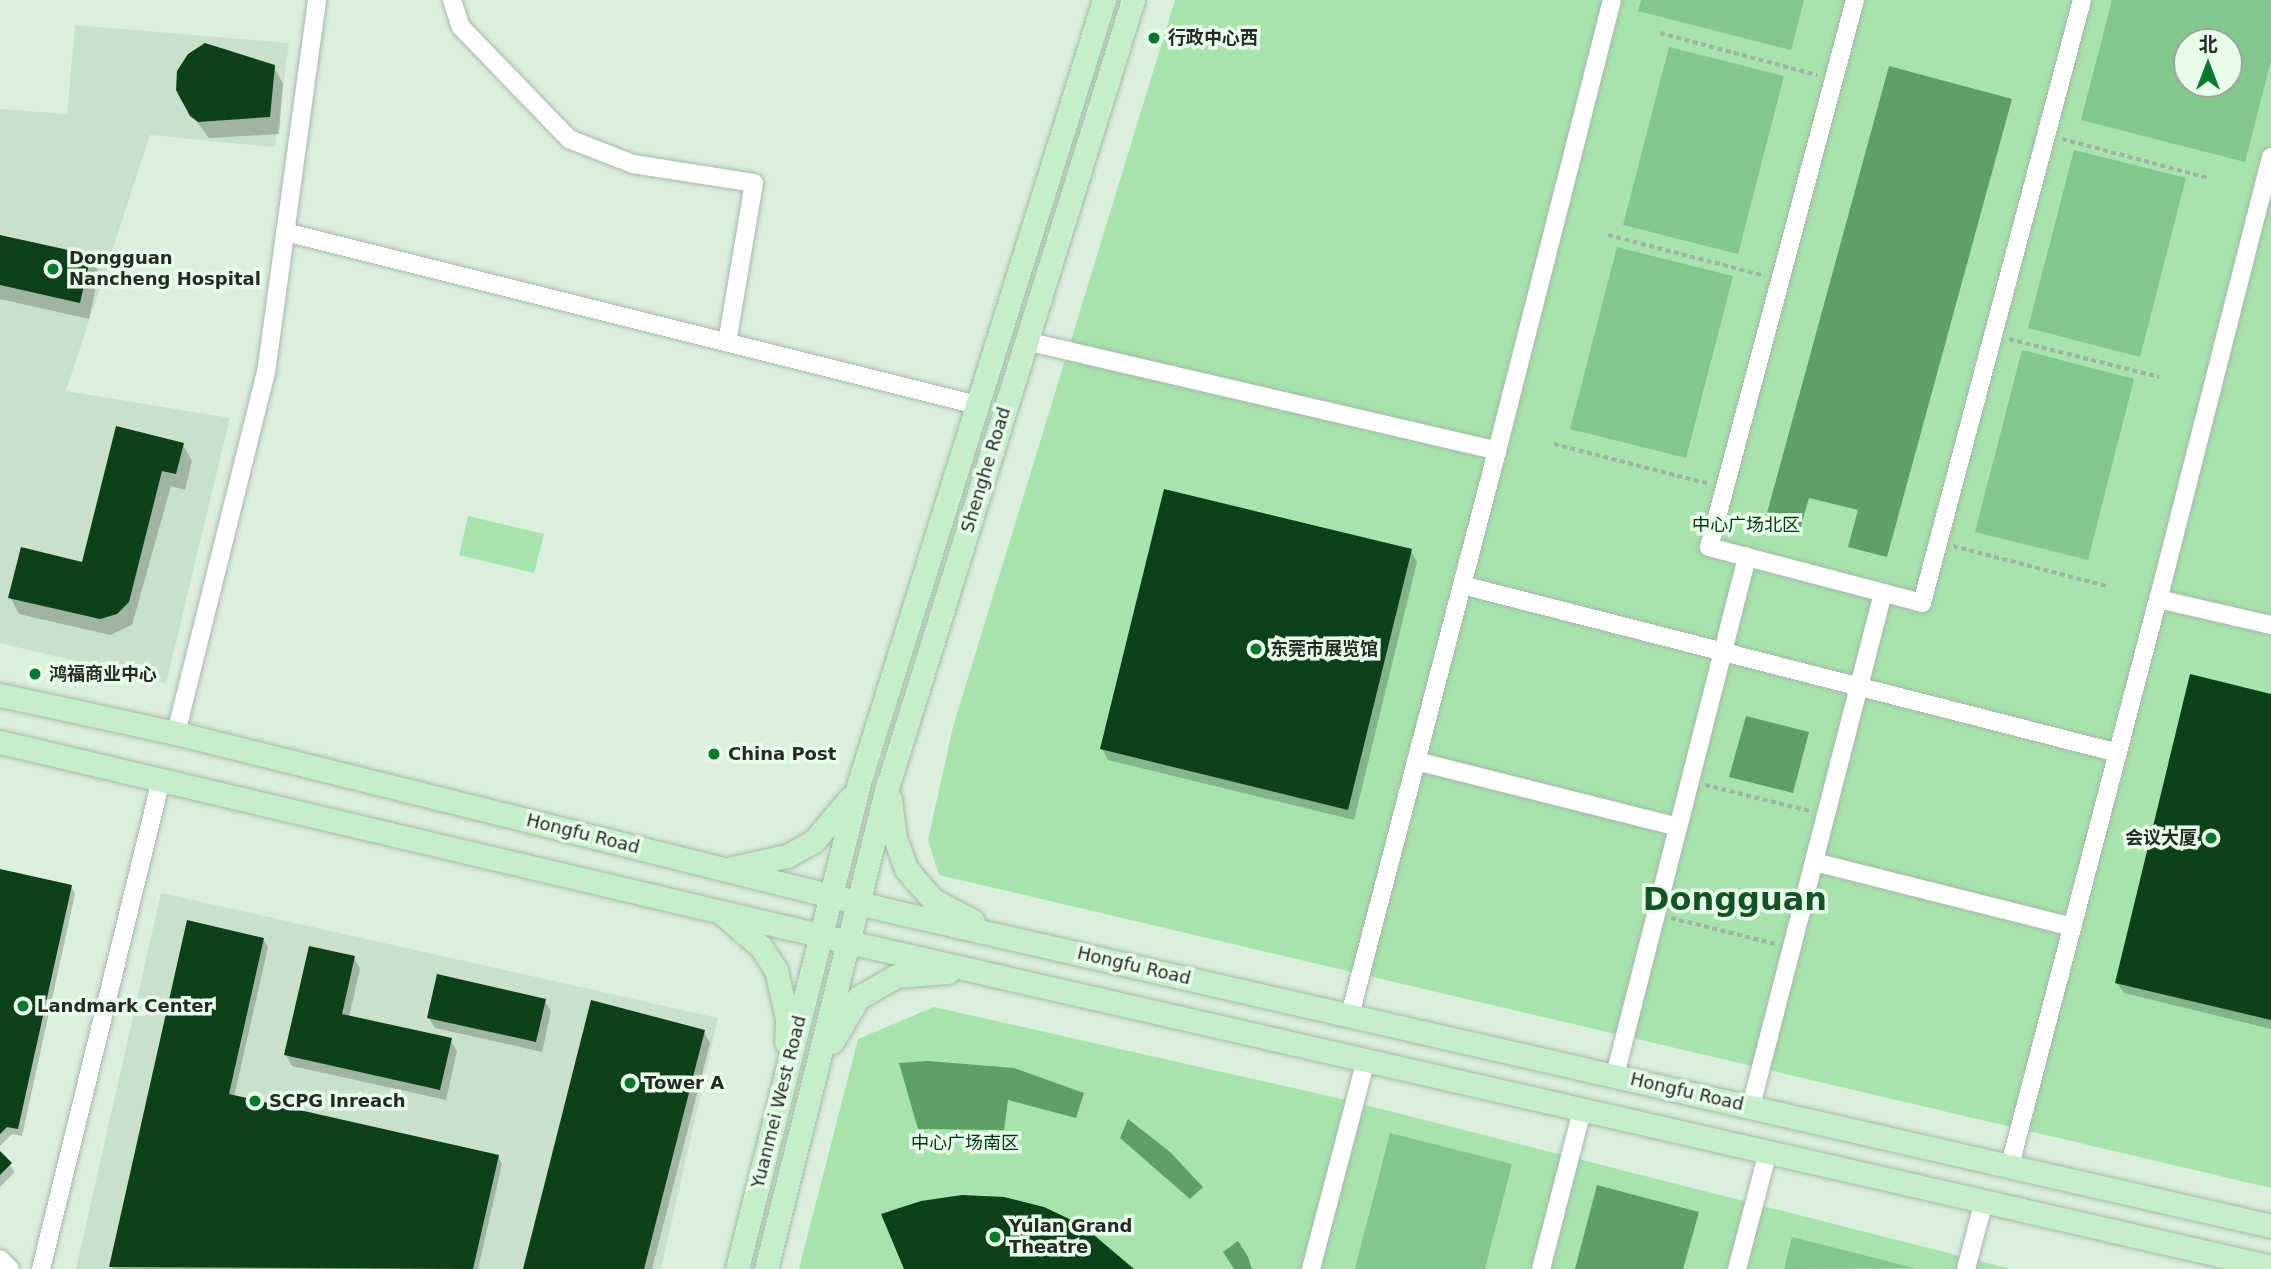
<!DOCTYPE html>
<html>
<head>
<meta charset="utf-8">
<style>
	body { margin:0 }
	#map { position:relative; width:2271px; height:1269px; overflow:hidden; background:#dbefdd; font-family:"DejaVu Sans","Noto Sans SC",sans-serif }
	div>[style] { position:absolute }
	.built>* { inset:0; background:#c9e1cb }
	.green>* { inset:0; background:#a6e3ad }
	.forest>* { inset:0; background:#83c78c }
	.water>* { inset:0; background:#5d9f67 }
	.shadow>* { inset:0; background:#0003 }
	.building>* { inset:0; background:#0c4119 }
	.path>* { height:3.5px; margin-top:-1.75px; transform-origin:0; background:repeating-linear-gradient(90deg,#a1b1a2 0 5px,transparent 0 8.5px) }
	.roads { filter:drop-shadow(0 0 2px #a5b8a7) drop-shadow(0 0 2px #a5b8a7) }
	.minor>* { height:18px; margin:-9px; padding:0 9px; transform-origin:9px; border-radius:9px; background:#fff }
	.major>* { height:23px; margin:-11.5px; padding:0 11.5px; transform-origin:11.5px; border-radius:11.5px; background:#c5eeca }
	.dots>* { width:19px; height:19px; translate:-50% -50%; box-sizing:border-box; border:4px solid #e8fcea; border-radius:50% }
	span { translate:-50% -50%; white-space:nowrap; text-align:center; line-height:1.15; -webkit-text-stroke:7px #e8fcea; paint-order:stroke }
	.poi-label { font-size:18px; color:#242b24; font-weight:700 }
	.left { translate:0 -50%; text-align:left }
	.right { translate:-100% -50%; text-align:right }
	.street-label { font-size:18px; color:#242b24 }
	.park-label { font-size:18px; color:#00340e }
	.town-label { font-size:32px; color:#145324; font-weight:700 }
	.north { position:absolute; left:2173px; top:28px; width:70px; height:70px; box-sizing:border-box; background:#e8fcea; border:2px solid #9aa89b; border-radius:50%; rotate:0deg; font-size:19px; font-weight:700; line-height:28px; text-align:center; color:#242b24 }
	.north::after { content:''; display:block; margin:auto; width:24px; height:32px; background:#08792e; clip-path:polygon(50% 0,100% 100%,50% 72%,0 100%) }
</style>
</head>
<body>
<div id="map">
	<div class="built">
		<div style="clip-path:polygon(75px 25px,289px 43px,275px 147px,150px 135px,66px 391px,230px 418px,166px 683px,0 643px,0 109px,67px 114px)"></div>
		<div style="clip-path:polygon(161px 893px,718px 1018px,661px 1269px,76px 1269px)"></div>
	</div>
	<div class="green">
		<div style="clip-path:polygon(evenodd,1175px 0,2271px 0,2271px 1188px,939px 875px,928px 840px,953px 727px,1175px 0,2187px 42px,2229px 42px,2229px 84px,2187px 84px,2187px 42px)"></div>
		<div style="clip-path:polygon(468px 516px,544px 534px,534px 573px,459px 555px)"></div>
		<div style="clip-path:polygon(934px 1007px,1346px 1100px,2011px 1269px,799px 1269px,858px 1039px)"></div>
	</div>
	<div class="forest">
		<div style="clip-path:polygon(1641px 0,1804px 0,1791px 50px,1638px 11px)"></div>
		<div style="clip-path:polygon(evenodd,2112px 0,2271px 0,2271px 61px,2245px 162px,2081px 120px,2112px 0,2187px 42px,2229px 42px,2229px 84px,2187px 84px,2187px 42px)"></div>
		<div style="clip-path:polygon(1669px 47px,1784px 76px,1738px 254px,1623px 225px)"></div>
		<div style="clip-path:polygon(2074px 150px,2186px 178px,2140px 357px,2028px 328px)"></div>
		<div style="clip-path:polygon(1617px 247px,1733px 276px,1686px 458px,1570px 429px)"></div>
		<div style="clip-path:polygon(2022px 350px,2134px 379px,2088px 560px,1975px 532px)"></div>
		<div style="clip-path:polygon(1390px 1133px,1512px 1164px,1485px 1269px,1355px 1269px)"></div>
		<div style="clip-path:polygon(1792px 1237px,1914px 1268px,1784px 1269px)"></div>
	</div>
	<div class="water">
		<div style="clip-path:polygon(1889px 66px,2012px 99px,1887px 557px,1848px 547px,1858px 510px,1809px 498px,1799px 533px,1764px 524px)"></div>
		<div style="clip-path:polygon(1746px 716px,1809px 732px,1793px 793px,1729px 777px)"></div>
		<div style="clip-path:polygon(928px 1061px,1014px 1068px,1084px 1093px,1076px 1118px,1008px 1100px,1004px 1130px,918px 1129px,899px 1063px)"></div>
		<div style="clip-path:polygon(1128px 1119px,1170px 1152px,1203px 1187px,1190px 1199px,1120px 1138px)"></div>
		<div style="clip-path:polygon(1597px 1185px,1699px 1212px,1683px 1269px,1575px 1269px)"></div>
		<div style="clip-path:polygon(1238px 1241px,1248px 1257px,1252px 1269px,1234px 1269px,1223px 1252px)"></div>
	</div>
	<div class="shadow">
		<div style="clip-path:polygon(274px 67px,283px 84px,279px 134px,209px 138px,180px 99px,177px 80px)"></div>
		<div style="clip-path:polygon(0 237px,90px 257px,99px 273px,89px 319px,0 299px)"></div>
		<div style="clip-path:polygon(183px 445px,192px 461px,185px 490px,171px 486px,132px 625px,110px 635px,19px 614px,10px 597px,83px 564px)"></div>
		<div style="clip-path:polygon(1411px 551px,1417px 562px,1354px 820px,1108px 760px,1102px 749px)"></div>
		<div style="clip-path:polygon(2271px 696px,2271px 1029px,2124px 993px,2117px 983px)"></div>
		<div style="clip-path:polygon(0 871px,71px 886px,75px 894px,22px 1136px,12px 1134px,0 1146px)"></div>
		<div style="clip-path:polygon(263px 939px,268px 947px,234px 1097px,498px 1156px,502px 1164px,478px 1269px,112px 1269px)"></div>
		<div style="clip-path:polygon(354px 958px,360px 969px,349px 1017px,450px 1040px,457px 1051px,446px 1100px,292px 1066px,286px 1055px)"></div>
		<div style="clip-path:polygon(544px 1000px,551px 1011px,542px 1052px,435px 1028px,429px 1018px)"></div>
		<div style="clip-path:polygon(704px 1032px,710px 1043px,652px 1269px,525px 1269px)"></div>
		<div style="clip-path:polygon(0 1153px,15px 1172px,0 1187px)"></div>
		<div style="clip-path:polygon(1081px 1226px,1132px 1269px,906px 1269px)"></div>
	</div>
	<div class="building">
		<div style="clip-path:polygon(205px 43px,275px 65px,270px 117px,198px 122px,190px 116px,176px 90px,177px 71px,188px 54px)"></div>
		<div style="clip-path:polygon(0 235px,91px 255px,80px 303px,0 285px)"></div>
		<div style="clip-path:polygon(116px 426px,184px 443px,176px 474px,162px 471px,129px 602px,117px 614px,100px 619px,8px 598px,21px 547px,82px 562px)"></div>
		<div style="clip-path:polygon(1164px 489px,1412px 549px,1348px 810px,1100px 749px)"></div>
		<div style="clip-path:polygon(2190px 674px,2271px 694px,2271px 1020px,2115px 983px)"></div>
		<div style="clip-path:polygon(0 869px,72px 885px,18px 1129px,7px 1127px,0 1134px)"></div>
		<div style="clip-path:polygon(187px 920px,264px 938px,229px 1094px,499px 1155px,473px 1269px,109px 1267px)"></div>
		<div style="clip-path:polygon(309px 946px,355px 956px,342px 1014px,452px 1038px,440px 1090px,284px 1055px)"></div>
		<div style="clip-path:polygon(437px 974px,546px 999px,536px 1042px,427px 1018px)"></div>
		<div style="clip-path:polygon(591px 1000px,705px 1030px,644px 1269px,523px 1269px)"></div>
		<div style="clip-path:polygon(0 1151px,12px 1163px,0 1175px)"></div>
		<div style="clip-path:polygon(962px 1195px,1004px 1197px,1044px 1207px,1082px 1225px,1134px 1269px,904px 1269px,881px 1214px,921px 1201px)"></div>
	</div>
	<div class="path">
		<div style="left:1660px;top:33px;width:163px;rotate:15deg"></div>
		<div style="left:2062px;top:139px;width:152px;rotate:14.9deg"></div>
		<div style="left:1608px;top:235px;width:162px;rotate:14.6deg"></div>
		<div style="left:2009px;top:339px;width:155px;rotate:14.2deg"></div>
		<div style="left:1554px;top:444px;width:161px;rotate:14.4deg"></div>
		<div style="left:1953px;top:546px;width:159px;rotate:14.6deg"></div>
		<div style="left:1705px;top:785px;width:108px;rotate:13.9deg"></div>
		<div style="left:1671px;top:918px;width:108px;rotate:13.9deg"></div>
	</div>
	<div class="roads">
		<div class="minor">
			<div style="left:452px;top:0;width:28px;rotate:72deg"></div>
			<div style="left:461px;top:27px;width:156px;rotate:46deg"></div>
			<div style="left:569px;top:139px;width:69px;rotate:21.3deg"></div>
			<div style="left:633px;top:164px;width:122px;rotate:8.9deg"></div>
			<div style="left:754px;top:183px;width:162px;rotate:99.6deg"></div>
			<div style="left:1855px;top:0;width:566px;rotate:104.94deg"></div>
			<div style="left:1709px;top:547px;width:220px;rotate:14.7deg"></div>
			<div style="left:1922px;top:603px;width:624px;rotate:-75.14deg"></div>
			<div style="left:2271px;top:157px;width:456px;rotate:104.3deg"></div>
			<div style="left:2158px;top:599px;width:116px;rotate:13deg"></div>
			<div style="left:285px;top:232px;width:713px;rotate:14.04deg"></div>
			<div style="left:1026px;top:341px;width:484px;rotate:13.1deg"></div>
			<div style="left:1497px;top:451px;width:465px;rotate:-75.7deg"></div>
			<div style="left:1462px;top:585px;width:677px;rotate:14.36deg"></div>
			<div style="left:176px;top:733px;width:371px;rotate:-76deg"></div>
			<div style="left:266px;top:373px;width:376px;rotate:-82.2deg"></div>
			<div style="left:1416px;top:761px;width:270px;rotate:14.1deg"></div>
			<div style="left:1814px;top:862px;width:266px;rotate:14.1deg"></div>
			<div style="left:1350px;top:1015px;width:583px;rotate:-75.39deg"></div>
			<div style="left:1615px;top:1075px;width:535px;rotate:-75.7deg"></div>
			<div style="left:1751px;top:1106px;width:530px;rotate:-75.57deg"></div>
			<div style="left:2010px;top:1165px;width:585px;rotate:-75.35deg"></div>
			<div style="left:0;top:1259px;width:14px;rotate:45deg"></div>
			<div style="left:41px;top:1269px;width:504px;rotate:-76.21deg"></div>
			<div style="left:1311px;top:1269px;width:216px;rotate:-75.3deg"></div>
			<div style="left:1541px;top:1269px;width:164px;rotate:-75.5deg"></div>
			<div style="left:1737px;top:1269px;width:121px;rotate:-75.2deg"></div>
			<div style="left:1966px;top:1269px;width:70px;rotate:-75.2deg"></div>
		</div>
		<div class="major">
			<div style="left:0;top:695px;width:180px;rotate:12.2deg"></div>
			<div style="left:176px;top:733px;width:742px;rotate:13.96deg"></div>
			<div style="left:896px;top:912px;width:1410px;rotate:12.86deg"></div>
			<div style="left:0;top:742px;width:872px;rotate:13.26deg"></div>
			<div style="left:849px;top:942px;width:1459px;rotate:12.87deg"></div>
			<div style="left:890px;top:799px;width:39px;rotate:83deg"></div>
			<div style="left:895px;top:838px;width:33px;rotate:70deg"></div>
			<div style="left:906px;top:869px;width:41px;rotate:48.9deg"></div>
			<div style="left:933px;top:900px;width:45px;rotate:27.7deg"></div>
			<div style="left:732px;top:868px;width:56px;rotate:-12.3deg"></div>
			<div style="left:787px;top:856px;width:31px;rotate:-29deg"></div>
			<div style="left:814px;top:841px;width:57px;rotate:-49.9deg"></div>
			<div style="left:723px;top:914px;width:50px;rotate:41deg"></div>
			<div style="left:761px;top:947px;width:27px;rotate:57deg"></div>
			<div style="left:776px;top:970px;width:50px;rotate:77.3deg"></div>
			<div style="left:787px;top:1019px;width:23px;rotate:92deg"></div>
			<div style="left:832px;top:1042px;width:51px;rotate:-59.4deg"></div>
			<div style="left:858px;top:998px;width:44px;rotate:-30.1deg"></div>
			<div style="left:896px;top:976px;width:52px;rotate:-4.4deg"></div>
			<div style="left:737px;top:1269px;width:498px;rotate:-75.9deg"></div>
			<div style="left:858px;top:786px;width:824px;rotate:-72.62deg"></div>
			<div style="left:766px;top:1269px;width:499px;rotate:-75.9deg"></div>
			<div style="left:888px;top:785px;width:822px;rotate:-72.67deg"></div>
		</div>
	</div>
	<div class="dots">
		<div style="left:1154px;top:38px;background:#08792e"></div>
		<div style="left:53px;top:269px;background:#08792e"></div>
		<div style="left:1256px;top:649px;background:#08792e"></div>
		<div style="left:35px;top:674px;background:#08792e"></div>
		<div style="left:714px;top:754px;background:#08792e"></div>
		<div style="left:2211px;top:838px;background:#08792e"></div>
		<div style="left:23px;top:1006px;background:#08792e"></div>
		<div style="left:630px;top:1083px;background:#08792e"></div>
		<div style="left:255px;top:1101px;background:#08792e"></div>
		<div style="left:995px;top:1237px;background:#08792e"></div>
	</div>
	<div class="poi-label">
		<span class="left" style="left:1168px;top:38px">行政中心西</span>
		<span class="left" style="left:69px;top:269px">Dongguan<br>Nancheng Hospital</span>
		<span class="left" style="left:1270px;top:649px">东莞市展览馆</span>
		<span class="left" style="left:49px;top:674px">鸿福商业中心</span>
		<span class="left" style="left:728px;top:754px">China Post</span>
		<span class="right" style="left:2197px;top:838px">会议大厦</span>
		<span class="left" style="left:37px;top:1006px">Landmark Center</span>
		<span class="left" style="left:644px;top:1083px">Tower A</span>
		<span class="left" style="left:269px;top:1101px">SCPG Inreach</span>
		<span class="left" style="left:1009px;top:1237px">Yulan Grand<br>Theatre</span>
	</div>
	<div class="street-label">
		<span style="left:986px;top:470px;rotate:-73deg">Shenghe Road</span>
		<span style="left:583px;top:834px;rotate:14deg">Hongfu Road</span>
		<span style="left:1134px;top:966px;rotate:13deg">Hongfu Road</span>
		<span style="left:1687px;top:1092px;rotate:13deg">Hongfu Road</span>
		<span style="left:779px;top:1102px;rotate:-76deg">Yuanmei West Road</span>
	</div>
	<div class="park-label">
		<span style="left:1746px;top:525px">中心广场北区</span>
		<span style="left:965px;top:1143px">中心广场南区</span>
	</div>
	<div class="town-label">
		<span style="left:1735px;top:899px">Dongguan</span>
	</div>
	<div class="north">北</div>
</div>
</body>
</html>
